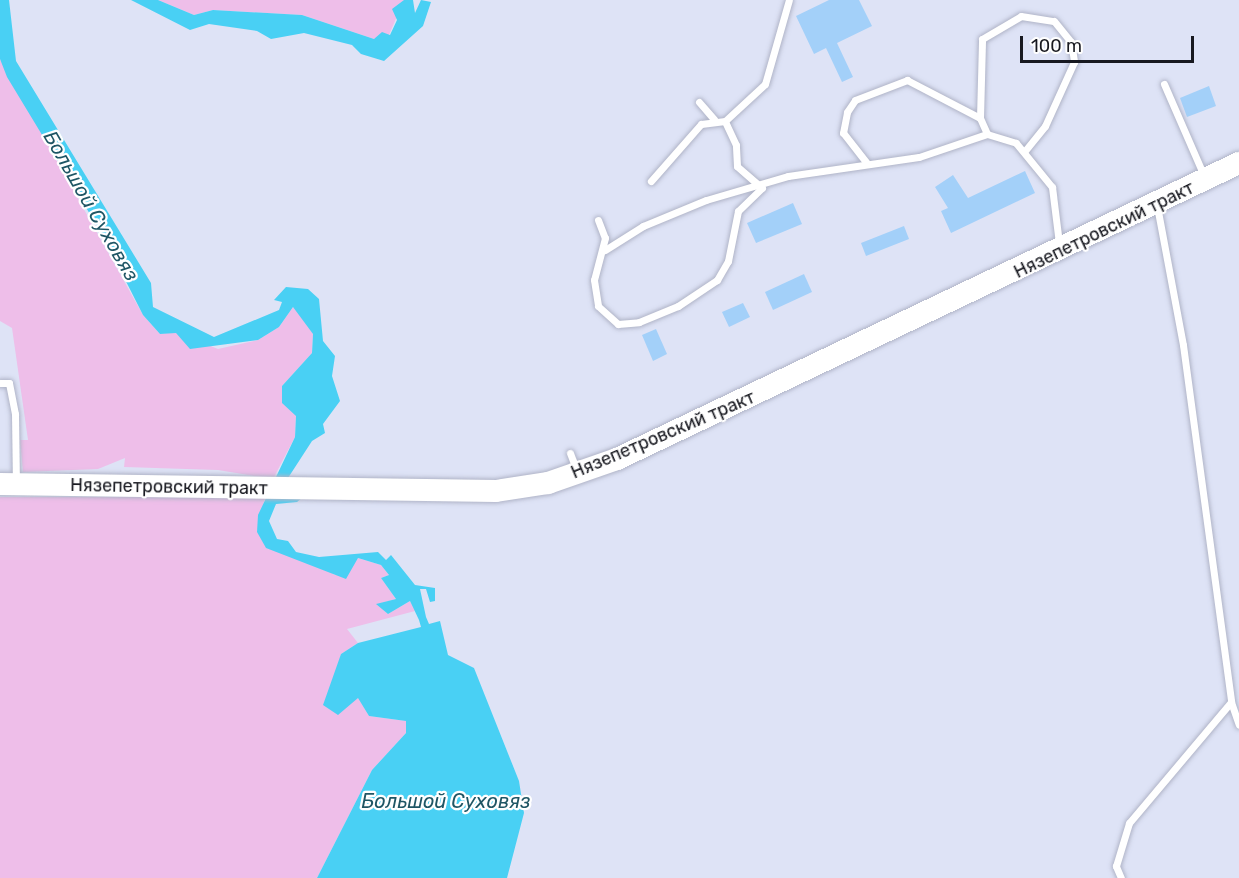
<!DOCTYPE html>
<html>
<head>
<meta charset="utf-8">
<style>
	body { margin:0 }
	#map { position:relative; width:1239px; height:878px; overflow:hidden; background:#dee3f6; font-family:Rubik,sans-serif }
	div>[style] { position:absolute }
	.green>* { inset:0; background:#eebee9 }
	.water>* { inset:0; background:#49d0f4 }
	.building>* { inset:0; background:#a3d0f9 }
	.roads { filter:drop-shadow(0 0 2px #b0b4c7) drop-shadow(0 0 2px #b0b4c7) }
	.lane>* { height:7px; margin:-3.5px; padding:0 3.5px; transform-origin:3.5px; border-radius:3.5px; background:#fff }
	.primary>* { height:22px; margin:-11px; padding:0 11px; transform-origin:11px; border-radius:11px; background:#fff }
	span { translate:-50% -50%; white-space:nowrap; text-align:center; line-height:1.15; -webkit-text-stroke:4.5px #fff; paint-order:stroke }
	.street-label { font-size:18px; color:#181920 }
	.water-label { font-size:20px; color:#1f5665; font-style:italic }
	.scale { position:absolute; left:1020px; top:36px; width:174px; height:27px; box-sizing:border-box; border:3px solid #181920; border-top:0; padding-left:8px; font-size:18px; line-height:21px; white-space:nowrap; color:#181920; -webkit-text-stroke:4px #fff; paint-order:stroke }
</style>
</head>
<body>
<div id="map">
	<div class="green">
		<div style="clip-path:polygon(158px 0,404px 0,389px 35px,374px 39px,302px 15px,213px 10px,194px 15px)"></div>
		<div style="clip-path:polygon(0 59px,143px 315px,160px 334px,176px 332px,218px 349px,258px 340px,279px 327px,293px 307px,298px 309px,313px 334px,312px 353px,282px 386px,296px 416px,295px 437px,273px 479px,218px 470px,124px 467px,125px 458px,98px 469px,23px 472px,20px 440px,28px 440px,12px 328px,0 321px)"></div>
		<div style="clip-path:polygon(0 497px,265px 497px,257px 532px,335px 575px,358px 558px,381px 565px,389px 575px,381px 578px,396px 599px,378px 604px,388px 614px,410px 601px,415px 611px,347px 629px,358px 643px,341px 654px,333px 687px,358px 697px,369px 716px,406px 721px,406px 733px,372px 770px,317px 878px,0 878px)"></div>
	</div>
	<div class="water">
		<div style="clip-path:polygon(0 0,9px 0,16px 61px,151px 283px,153px 307px,214px 337px,279px 310px,282px 302px,274px 300px,286px 287px,308px 289px,319px 299px,323px 341px,335px 356px,332px 376px,340px 401px,323px 424px,325px 433px,312px 441px,288px 478px,303px 497px,297px 502px,276px 504px,269px 521px,277px 539px,288px 541px,296px 552px,319px 557px,378px 552px,386px 560px,391px 555px,415px 585px,435px 588px,435px 601px,430px 602px,426px 589px,420px 589px,426px 617px,429px 624px,440px 621px,448px 655px,474px 668px,519px 781px,524px 813px,507px 878px,317px 878px,372px 770px,406px 733px,406px 721px,369px 716px,358px 698px,338px 715px,323px 705px,341px 654px,358px 643px,421px 627px,419px 620px,410px 601px,388px 614px,376px 604px,396px 599px,381px 578px,389px 575px,381px 565px,358px 558px,346px 579px,266px 548px,257px 532px,258px 515px,295px 437px,296px 416px,282px 403px,282px 386px,312px 353px,313px 334px,293px 307px,279px 327px,258px 340px,190px 349px,176px 333px,160px 334px,143px 315px,102px 234px,7px 77px,0 59px)"></div>
		<div style="clip-path:polygon(131px 0,158px 0,194px 15px,213px 10px,302px 15px,374px 39px,382px 32px,390px 35px,397px 20px,392px 9px,404px 0,413px 0,415px 13px,421px 0,431px 2px,423px 26px,384px 61px,361px 54px,352px 45px,304px 33px,271px 39px,257px 31px,209px 24px,190px 30px)"></div>
	</div>
	<div class="building">
		<div style="clip-path:polygon(829px 0,859px 0,872px 26px,837px 43px,853px 77px,842px 82px,826px 48px,814px 54px,796px 16px)"></div>
		<div style="clip-path:polygon(1209px 86px,1216px 106px,1187px 117px,1180px 98px)"></div>
		<div style="clip-path:polygon(1025px 171px,1035px 193px,951px 233px,941px 211px,948px 208px,935px 187px,953px 175px,968px 198px)"></div>
		<div style="clip-path:polygon(793px 203px,802px 224px,756px 243px,747px 223px)"></div>
		<div style="clip-path:polygon(904px 226px,909px 239px,866px 256px,861px 243px)"></div>
		<div style="clip-path:polygon(804px 274px,812px 292px,773px 310px,765px 292px)"></div>
		<div style="clip-path:polygon(743px 303px,750px 317px,729px 327px,722px 312px)"></div>
		<div style="clip-path:polygon(656px 329px,667px 354px,653px 361px,642px 335px)"></div>
	</div>
	<div class="roads">
		<div class="lane">
			<div style="left:1164px;top:84px;width:100px;rotate:66.5deg"></div>
			<div style="left:699px;top:102px;width:23px;rotate:49deg"></div>
			<div style="left:980px;top:118px;width:79px;rotate:-88.5deg"></div>
			<div style="left:982px;top:39px;width:45px;rotate:-30.5deg"></div>
			<div style="left:1021px;top:16px;width:33px;rotate:9deg"></div>
			<div style="left:1054px;top:21px;width:27px;rotate:51deg"></div>
			<div style="left:1071px;top:42px;width:20px;rotate:81deg"></div>
			<div style="left:1074px;top:62px;width:70px;rotate:114.4deg"></div>
			<div style="left:1045px;top:126px;width:32px;rotate:129deg"></div>
			<div style="left:725px;top:121px;width:54px;rotate:-42.8deg"></div>
			<div style="left:765px;top:84px;width:87px;rotate:-74.1deg"></div>
			<div style="left:866px;top:162px;width:37px;rotate:-128deg"></div>
			<div style="left:843px;top:133px;width:21px;rotate:-79deg"></div>
			<div style="left:847px;top:112px;width:14px;rotate:-56deg"></div>
			<div style="left:855px;top:100px;width:56px;rotate:-21deg"></div>
			<div style="left:907px;top:80px;width:82px;rotate:27.5deg"></div>
			<div style="left:980px;top:118px;width:17px;rotate:66deg"></div>
			<div style="left:1157px;top:206px;width:141px;rotate:79.4deg"></div>
			<div style="left:1183px;top:345px;width:360px;rotate:82.3deg"></div>
			<div style="left:1231px;top:702px;width:24px;rotate:71deg"></div>
			<div style="left:598px;top:220px;width:19px;rotate:69deg"></div>
			<div style="left:605px;top:238px;width:43px;rotate:104.7deg"></div>
			<div style="left:594px;top:280px;width:26px;rotate:81deg"></div>
			<div style="left:598px;top:306px;width:27px;rotate:42deg"></div>
			<div style="left:618px;top:324px;width:21px;rotate:-5deg"></div>
			<div style="left:639px;top:322px;width:42px;rotate:-22.3deg"></div>
			<div style="left:678px;top:306px;width:47px;rotate:-33.7deg"></div>
			<div style="left:717px;top:280px;width:22px;rotate:-60deg"></div>
			<div style="left:728px;top:261px;width:51px;rotate:-78.7deg"></div>
			<div style="left:738px;top:211px;width:33px;rotate:-44deg"></div>
			<div style="left:762px;top:188px;width:33px;rotate:-139deg"></div>
			<div style="left:737px;top:166px;width:21px;rotate:-93deg"></div>
			<div style="left:736px;top:145px;width:26px;rotate:-115deg"></div>
			<div style="left:725px;top:121px;width:24px;rotate:173deg"></div>
			<div style="left:701px;top:124px;width:76px;rotate:131.3deg"></div>
			<div style="left:605px;top:250px;width:45px;rotate:-32.3deg"></div>
			<div style="left:643px;top:226px;width:68px;rotate:-22.4deg"></div>
			<div style="left:706px;top:200px;width:85px;rotate:-16.3deg"></div>
			<div style="left:788px;top:176px;width:132px;rotate:-8.3deg"></div>
			<div style="left:919px;top:157px;width:72px;rotate:-18.7deg"></div>
			<div style="left:987px;top:134px;width:30px;rotate:17deg"></div>
			<div style="left:1016px;top:143px;width:57px;rotate:50.7deg"></div>
			<div style="left:1052px;top:187px;width:56px;rotate:82.9deg"></div>
			<div style="left:0;top:383px;width:9px"></div>
			<div style="left:9px;top:383px;width:32px;rotate:79deg"></div>
			<div style="left:15px;top:414px;width:68px;rotate:89.2deg"></div>
			<div style="left:570px;top:453px;width:19px;rotate:69deg"></div>
			<div style="left:1121px;top:878px;width:13px;rotate:-113deg"></div>
			<div style="left:1116px;top:866px;width:45px;rotate:-73.2deg"></div>
			<div style="left:1129px;top:823px;width:158px;rotate:-49.9deg"></div>
		</div>
		<div class="primary">
			<div style="left:0;top:484px;width:496px;rotate:0.8deg"></div>
			<div style="left:496px;top:491px;width:53px;rotate:-8.7deg"></div>
			<div style="left:548px;top:483px;width:73px;rotate:-19.2deg"></div>
			<div style="left:617px;top:459px;width:689px;rotate:-25.45deg"></div>
		</div>
	</div>
	<div class="street-label">
		<span style="left:1104px;top:230px;rotate:-26deg">Нязепетровский тракт</span>
		<span style="left:663px;top:435px;rotate:-23deg">Нязепетровский тракт</span>
		<span style="left:169px;top:487px;rotate:1deg">Нязепетровский тракт</span>
	</div>
	<div class="water-label">
		<span style="left:91px;top:206px;rotate:60deg">Большой Суховяз</span>
		<span style="left:446px;top:801px">Большой Суховяз</span>
	</div>
	<div class="scale">100 m</div>
</div>
</body>
</html>
